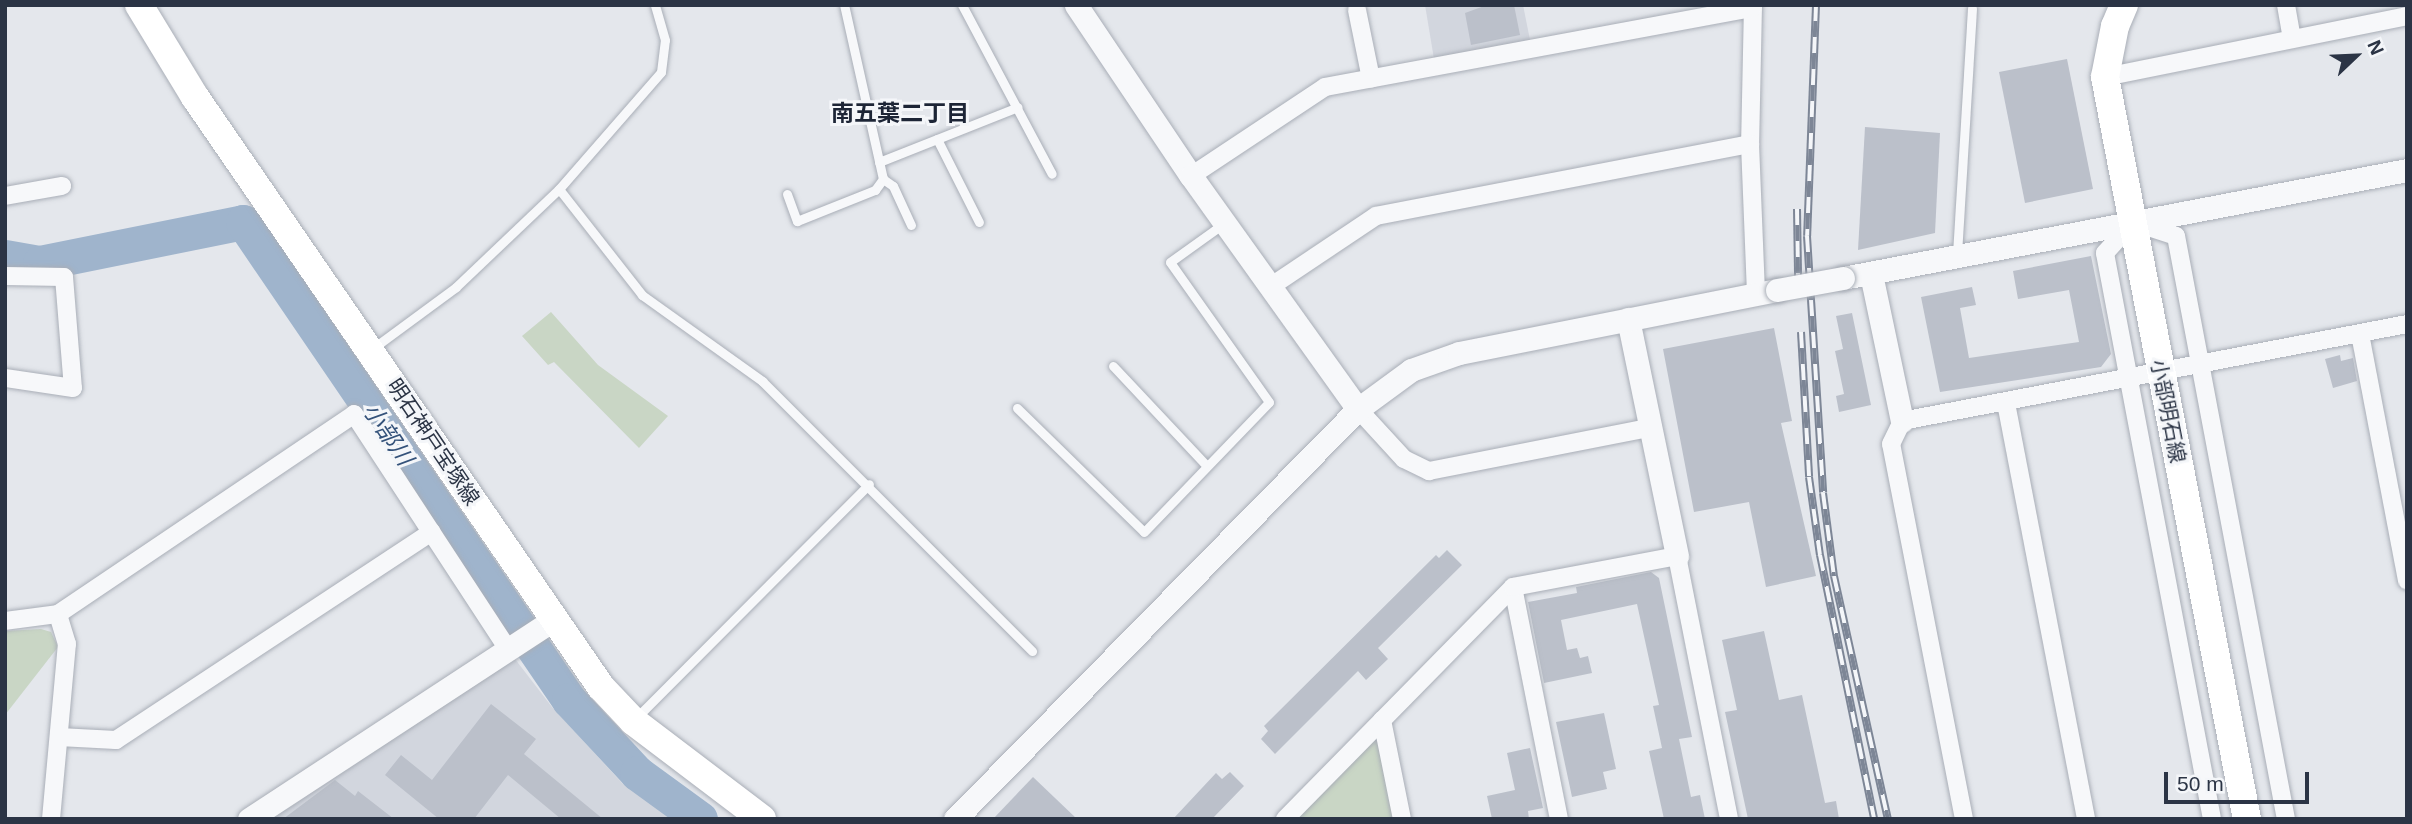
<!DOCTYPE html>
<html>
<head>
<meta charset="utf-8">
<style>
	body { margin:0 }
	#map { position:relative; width:2412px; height:824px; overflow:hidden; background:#e4e7ec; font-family:Arial,"Noto Sans JP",sans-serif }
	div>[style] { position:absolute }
	.built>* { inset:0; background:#d2d6de }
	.green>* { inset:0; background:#c9d6c5 }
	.river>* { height:35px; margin:-17.5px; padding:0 17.5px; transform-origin:17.5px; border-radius:17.5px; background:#9fb4cc }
	.building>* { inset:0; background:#bbc0ca }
	.roads { filter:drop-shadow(0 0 2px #a9aeb7) drop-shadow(0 0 2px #a9aeb7) }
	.service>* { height:9px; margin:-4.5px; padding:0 4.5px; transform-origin:4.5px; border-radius:4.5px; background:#f7f8fa }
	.minor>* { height:18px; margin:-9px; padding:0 9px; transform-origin:9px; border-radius:9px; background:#f7f8fa }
	.tertiary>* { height:23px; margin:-11.5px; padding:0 11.5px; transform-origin:11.5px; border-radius:11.5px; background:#f7f8fa }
	.primary>* { height:28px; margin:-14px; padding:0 14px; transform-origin:14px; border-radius:14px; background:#fff }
	.rail>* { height:8px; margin-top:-4px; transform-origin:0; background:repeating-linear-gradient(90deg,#f4f6f9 0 16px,#7d8696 0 32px); box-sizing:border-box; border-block:2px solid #7d8696 }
	.bridges { filter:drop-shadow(0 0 2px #a9aeb7) drop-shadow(0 0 2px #a9aeb7) }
	.tertiary-bridge>* { height:23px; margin:-11.5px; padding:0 11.5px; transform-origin:11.5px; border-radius:11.5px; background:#f7f8fa }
	span { translate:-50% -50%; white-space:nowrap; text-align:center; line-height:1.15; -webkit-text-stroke:6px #f4f6f9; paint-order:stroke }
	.street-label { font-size:21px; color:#2b3445 }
	.neighbourhood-label { font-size:23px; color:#1d2536; font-weight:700 }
	.water-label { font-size:23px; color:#34527a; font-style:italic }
	.frame { position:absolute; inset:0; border:7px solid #2b3445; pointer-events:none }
	.north { position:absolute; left:2321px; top:21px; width:70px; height:70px; -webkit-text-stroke:5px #f4f6f9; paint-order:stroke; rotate:67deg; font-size:19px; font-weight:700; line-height:28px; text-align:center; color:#2b3445 }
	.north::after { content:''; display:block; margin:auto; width:24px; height:32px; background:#2b3445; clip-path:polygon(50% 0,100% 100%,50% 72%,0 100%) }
	.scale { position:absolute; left:2164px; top:772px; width:145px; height:32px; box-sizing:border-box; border:4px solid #2b3445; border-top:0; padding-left:9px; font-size:21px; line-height:24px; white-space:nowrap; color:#2b3445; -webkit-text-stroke:5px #f4f6f9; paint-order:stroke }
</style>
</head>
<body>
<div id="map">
	<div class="built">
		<div style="clip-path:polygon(1425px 5px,1523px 5px,1530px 40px,1434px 59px)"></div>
		<div style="clip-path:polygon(515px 659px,552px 707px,622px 783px,673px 819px,272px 819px)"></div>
	</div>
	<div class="green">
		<div style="clip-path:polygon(551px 312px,598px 365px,668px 416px,639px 448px,554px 362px,548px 365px,522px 336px)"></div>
		<div style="clip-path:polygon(41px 629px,51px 632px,58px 647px,5px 715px,5px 631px)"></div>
		<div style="clip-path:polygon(1382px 720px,1402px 819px,1285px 819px)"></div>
	</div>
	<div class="river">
		<div style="left:5px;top:257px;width:36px;rotate:10deg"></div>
		<div style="left:40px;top:263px;width:207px;rotate:-11.4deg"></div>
		<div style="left:243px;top:222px;width:579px;rotate:55.71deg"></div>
		<div style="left:569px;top:700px;width:100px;rotate:47deg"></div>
		<div style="left:637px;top:773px;width:78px;rotate:36.1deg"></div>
	</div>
	<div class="building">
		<div style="clip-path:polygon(1487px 5px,1514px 5px,1520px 35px,1471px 45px,1465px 13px)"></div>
		<div style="clip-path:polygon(2067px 59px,2093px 189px,2025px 203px,1999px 72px)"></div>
		<div style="clip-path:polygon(1865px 127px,1940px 133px,1935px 233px,1858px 250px)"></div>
		<div style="clip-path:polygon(2091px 256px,2111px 354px,2101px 367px,1940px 392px,1921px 297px,1972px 287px,1976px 305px,1960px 308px,1969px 358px,2079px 342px,2069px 290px,2018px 299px,2013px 271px)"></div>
		<div style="clip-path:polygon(1852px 313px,1871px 405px,1839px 412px,1836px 396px,1844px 394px,1835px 351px,1843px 349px,1836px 316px)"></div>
		<div style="clip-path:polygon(1774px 328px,1792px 421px,1781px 423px,1816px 576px,1766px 587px,1749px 502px,1694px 512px,1663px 349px)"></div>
		<div style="clip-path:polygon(2340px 355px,2341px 361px,2353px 358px,2357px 381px,2333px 388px,2325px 359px)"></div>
		<div style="clip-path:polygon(1447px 550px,1462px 565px,1378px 648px,1388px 659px,1366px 680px,1358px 671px,1275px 754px,1261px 739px,1268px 731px,1264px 726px,1436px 555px,1439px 558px)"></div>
		<div style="clip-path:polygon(1651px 572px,1659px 578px,1692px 737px,1679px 739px,1691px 797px,1700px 795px,1705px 819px,1664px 819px,1649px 751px,1662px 748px,1653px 706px,1659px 705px,1637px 604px,1561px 620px,1567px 650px,1577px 648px,1580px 658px,1588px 656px,1592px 673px,1544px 683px,1528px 602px,1577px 593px,1576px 587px)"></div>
		<div style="clip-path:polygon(1764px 631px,1779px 700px,1802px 695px,1825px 803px,1836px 801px,1839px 819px,1748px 819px,1725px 712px,1737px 710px,1722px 640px)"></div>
		<div style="clip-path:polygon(491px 704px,536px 739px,524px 754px,603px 819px,561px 819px,508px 775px,474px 819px,439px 819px,385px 775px,401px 755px,432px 780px)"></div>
		<div style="clip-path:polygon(1604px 713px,1616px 769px,1603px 772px,1607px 789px,1572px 797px,1556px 722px)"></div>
		<div style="clip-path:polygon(1530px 748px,1543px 808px,1528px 811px,1529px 819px,1492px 819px,1487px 796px,1515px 790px,1507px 753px)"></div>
		<div style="clip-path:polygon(1230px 772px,1244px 786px,1212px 819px,1173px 819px,1216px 773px,1222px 779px)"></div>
		<div style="clip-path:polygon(1033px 777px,1077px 819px,993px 819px)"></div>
		<div style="clip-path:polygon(335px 780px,355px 796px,358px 791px,394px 819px,283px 819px)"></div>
	</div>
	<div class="roads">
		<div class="service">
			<div style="left:962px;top:5px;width:191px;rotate:62deg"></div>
			<div style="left:937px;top:139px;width:93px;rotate:63.2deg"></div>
			<div style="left:879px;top:162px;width:149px;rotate:-21.6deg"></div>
			<div style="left:883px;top:179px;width:12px;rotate:35deg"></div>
			<div style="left:893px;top:186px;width:43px;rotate:65.2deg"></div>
			<div style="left:559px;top:189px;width:135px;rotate:51.9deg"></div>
			<div style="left:642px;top:295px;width:148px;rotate:35.6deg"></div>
			<div style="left:762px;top:381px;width:382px;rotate:45deg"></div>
			<div style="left:787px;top:194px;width:29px;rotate:70deg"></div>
			<div style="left:797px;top:221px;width:84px;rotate:-21.7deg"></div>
			<div style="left:875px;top:190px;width:14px;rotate:-54deg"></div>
			<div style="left:883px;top:179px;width:178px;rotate:-102.6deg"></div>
			<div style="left:1957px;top:254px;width:246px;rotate:-86.5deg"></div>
			<div style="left:372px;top:349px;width:104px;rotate:-36.4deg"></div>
			<div style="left:456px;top:287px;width:142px;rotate:-43.6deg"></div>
			<div style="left:559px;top:189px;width:155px;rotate:-48.9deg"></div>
			<div style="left:661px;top:72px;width:32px;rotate:-83deg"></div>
			<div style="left:665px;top:40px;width:36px;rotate:-106deg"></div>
			<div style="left:1113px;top:366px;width:137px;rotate:46.8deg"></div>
			<div style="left:1017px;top:408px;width:177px;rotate:44.3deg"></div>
			<div style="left:1144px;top:532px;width:180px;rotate:-46.1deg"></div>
			<div style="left:1269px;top:402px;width:171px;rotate:-125.3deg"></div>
			<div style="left:1170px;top:262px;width:65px;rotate:-35.6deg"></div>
			<div style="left:636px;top:718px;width:330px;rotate:-45.1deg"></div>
		</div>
		<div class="minor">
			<div style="left:1753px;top:5px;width:139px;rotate:91.2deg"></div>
			<div style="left:1750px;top:144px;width:150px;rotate:87.7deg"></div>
			<div style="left:2286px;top:5px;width:34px;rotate:80deg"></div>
			<div style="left:1357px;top:10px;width:70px;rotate:78.5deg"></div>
			<div style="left:2105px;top:77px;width:308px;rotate:-11.4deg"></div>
			<div style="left:1191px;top:176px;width:161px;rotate:-33.6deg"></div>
			<div style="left:1325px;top:87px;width:435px;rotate:-10.5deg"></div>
			<div style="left:5px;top:196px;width:58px;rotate:-10deg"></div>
			<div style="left:5px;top:276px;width:59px;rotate:1deg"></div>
			<div style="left:64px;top:277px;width:111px;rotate:85.4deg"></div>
			<div style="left:73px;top:388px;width:69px;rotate:-171.6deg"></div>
			<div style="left:1270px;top:287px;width:128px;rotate:-33.8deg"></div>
			<div style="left:1376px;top:216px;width:381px;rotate:-10.9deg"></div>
			<div style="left:2360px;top:334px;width:251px;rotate:79.2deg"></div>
			<div style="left:2006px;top:403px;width:424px;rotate:79.1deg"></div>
			<div style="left:1358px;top:409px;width:68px;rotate:47.4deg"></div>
			<div style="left:1404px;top:459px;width:28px;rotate:26deg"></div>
			<div style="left:1429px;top:471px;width:224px;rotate:-11.1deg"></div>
			<div style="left:1513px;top:587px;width:237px;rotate:78.8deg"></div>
			<div style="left:5px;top:621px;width:53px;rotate:-7.5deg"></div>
			<div style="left:58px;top:614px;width:357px;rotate:-34deg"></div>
			<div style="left:354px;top:414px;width:280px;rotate:56.8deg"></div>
			<div style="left:1382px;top:720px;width:101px;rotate:78.6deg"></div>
			<div style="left:59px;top:737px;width:57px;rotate:3deg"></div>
			<div style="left:116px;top:740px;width:378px;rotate:-33.4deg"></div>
			<div style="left:51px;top:819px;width:176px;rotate:-84.8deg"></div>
			<div style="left:67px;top:644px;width:31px;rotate:-107deg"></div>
			<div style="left:1285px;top:819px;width:325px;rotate:-45.5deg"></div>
			<div style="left:1513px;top:587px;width:167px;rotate:-10.7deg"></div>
			<div style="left:1677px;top:556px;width:268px;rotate:78.8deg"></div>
			<div style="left:1964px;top:819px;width:382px;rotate:-101deg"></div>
			<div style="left:1891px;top:444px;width:25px;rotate:-64deg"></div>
			<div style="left:1902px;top:421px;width:514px;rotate:-10.87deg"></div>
			<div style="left:2212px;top:819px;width:576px;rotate:-100.71deg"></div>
			<div style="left:2105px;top:253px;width:42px;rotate:-47.9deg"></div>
			<div style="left:2133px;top:222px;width:45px;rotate:18deg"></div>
			<div style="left:2176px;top:236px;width:593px;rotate:79.32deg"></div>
		</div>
		<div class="tertiary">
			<div style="left:1076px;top:5px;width:206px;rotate:56.1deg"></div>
			<div style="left:1191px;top:176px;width:287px;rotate:54.4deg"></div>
			<div style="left:1871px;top:274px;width:150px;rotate:78.1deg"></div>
			<div style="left:1843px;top:278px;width:574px;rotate:-10.84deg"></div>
			<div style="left:1628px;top:319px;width:242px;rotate:78.3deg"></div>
			<div style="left:249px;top:819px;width:363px;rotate:-33.2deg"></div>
			<div style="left:955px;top:819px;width:575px;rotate:-45.49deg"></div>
			<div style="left:1358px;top:409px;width:66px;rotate:-36.3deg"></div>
			<div style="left:1411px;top:370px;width:51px;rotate:-19.5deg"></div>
			<div style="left:1459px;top:353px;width:324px;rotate:-11.2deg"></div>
		</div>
		<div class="primary">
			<div style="left:139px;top:5px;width:108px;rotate:58.7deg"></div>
			<div style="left:195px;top:97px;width:716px;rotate:55.47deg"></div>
			<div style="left:601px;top:687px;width:47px;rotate:46.7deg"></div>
			<div style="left:633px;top:721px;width:162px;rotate:37.2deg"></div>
			<div style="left:2124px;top:5px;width:23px;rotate:113deg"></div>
			<div style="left:2115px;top:26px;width:52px;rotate:101.1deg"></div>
			<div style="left:2105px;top:77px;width:755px;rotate:79.17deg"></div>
		</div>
	</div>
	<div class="rail">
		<div style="left:1816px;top:5px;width:231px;rotate:92.2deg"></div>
		<div style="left:1807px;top:236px;width:257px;rotate:86.4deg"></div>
		<div style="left:1823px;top:493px;width:84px;rotate:82.5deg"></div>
		<div style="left:1834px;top:576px;width:249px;rotate:77.5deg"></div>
		<div style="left:1797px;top:209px;width:67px;rotate:89.1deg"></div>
		<div style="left:1801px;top:332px;width:145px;rotate:86.8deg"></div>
		<div style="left:1809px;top:477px;width:79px;rotate:82deg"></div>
		<div style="left:1820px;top:555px;width:269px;rotate:78.4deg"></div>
	</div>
	<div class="bridges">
		<div class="tertiary-bridge">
			<div style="left:1777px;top:290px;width:67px;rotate:-10.3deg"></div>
		</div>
	</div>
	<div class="street-label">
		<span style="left:2168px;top:411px;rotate:79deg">小部明石線</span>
		<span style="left:433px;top:442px;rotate:56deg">明石神戸宝塚線</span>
	</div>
	<div class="neighbourhood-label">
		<span style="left:900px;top:113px">南五葉二丁目</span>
	</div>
	<div class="water-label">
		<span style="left:388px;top:434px;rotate:56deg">小部川</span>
	</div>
	<div class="frame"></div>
	<div class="north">N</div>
	<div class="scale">50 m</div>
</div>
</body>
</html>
